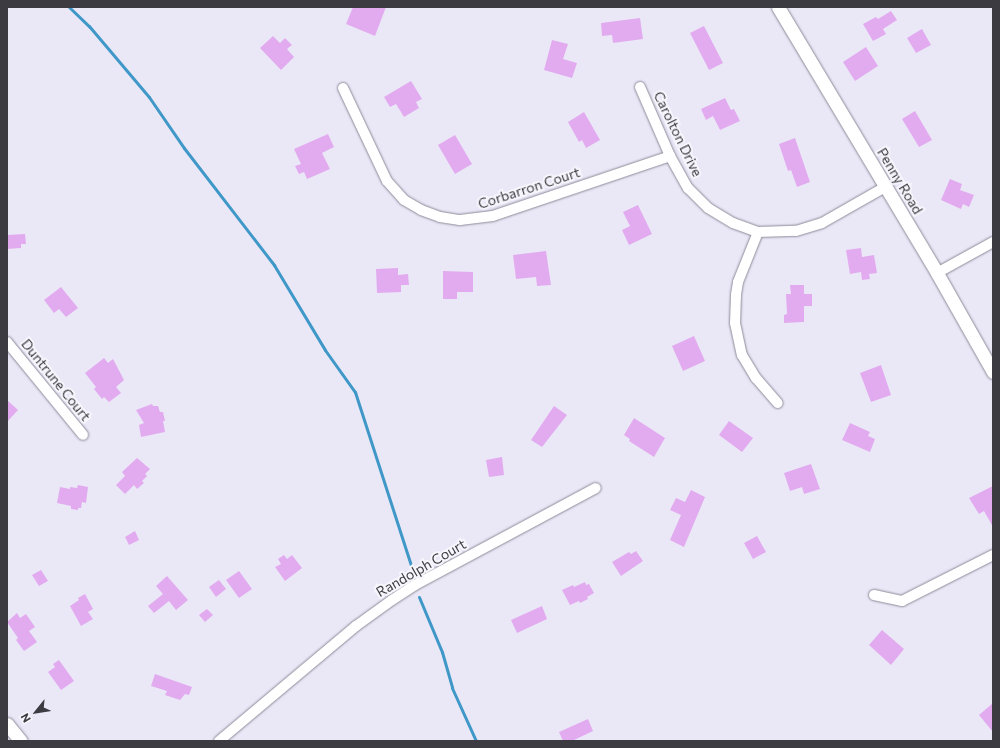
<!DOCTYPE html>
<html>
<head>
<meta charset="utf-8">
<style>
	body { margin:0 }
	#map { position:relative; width:1000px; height:748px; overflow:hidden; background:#eae8f7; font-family:Commissioner,sans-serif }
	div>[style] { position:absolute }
	.stream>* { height:3px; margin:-1.5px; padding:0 1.5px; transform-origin:1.5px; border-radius:1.5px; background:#3f98c7 }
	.building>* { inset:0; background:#e2abef }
	.roads { filter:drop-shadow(0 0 1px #8d8b99) drop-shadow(0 0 1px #8d8b99) }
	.minor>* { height:10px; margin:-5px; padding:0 5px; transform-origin:5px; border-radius:5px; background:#fff }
	.tertiary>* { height:13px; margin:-6.5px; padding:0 6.5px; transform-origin:6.5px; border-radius:6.5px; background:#fff }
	span { translate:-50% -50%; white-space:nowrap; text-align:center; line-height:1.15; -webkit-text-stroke:4px #f7f6fd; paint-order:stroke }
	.street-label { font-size:14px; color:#3c3b41 }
	.frame { position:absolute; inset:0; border:8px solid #3c3b41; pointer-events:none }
	.north { position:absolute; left:16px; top:692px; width:40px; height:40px; -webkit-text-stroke:3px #f7f6fd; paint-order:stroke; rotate:240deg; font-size:11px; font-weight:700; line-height:16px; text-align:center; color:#3c3b41 }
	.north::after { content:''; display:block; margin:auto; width:14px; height:18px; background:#3c3b41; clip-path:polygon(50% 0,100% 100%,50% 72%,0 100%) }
</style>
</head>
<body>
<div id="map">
	<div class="stream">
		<div style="left:69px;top:7px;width:28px;rotate:44deg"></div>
		<div style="left:89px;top:26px;width:93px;rotate:49.8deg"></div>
		<div style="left:149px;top:97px;width:62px;rotate:55.5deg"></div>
		<div style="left:184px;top:148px;width:148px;rotate:52.4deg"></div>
		<div style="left:274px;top:265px;width:99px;rotate:59deg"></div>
		<div style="left:325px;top:350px;width:52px;rotate:54.5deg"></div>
		<div style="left:355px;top:392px;width:185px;rotate:72.1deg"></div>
		<div style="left:419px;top:597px;width:60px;rotate:67.3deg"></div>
		<div style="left:442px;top:652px;width:37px;rotate:74deg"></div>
		<div style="left:452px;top:688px;width:58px;rotate:65.6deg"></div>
	</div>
	<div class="building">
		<div style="clip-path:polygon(353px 7px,386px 7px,375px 36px,346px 24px)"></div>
		<div style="clip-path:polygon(891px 11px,897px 20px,883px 29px,886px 34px,873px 41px,863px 24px,876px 17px,878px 19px)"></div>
		<div style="clip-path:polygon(640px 18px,643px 39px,613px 43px,612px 35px,602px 36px,601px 23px)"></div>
		<div style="clip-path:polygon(704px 26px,723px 63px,709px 70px,690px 33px)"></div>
		<div style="clip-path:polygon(922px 29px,931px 45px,916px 53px,907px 38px)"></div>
		<div style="clip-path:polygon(273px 36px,280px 43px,285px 38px,292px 45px,287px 49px,294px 57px,281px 70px,260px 48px)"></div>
		<div style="clip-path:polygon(552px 40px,568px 44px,563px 59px,577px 63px,572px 78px,544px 70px)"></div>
		<div style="clip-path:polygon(866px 47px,878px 66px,855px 81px,843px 62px)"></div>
		<div style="clip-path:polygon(411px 81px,422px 99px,416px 102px,419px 108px,404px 117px,396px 104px,390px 107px,384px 97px)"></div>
		<div style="clip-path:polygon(725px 98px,731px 110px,734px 109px,740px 121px,720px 130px,713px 116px,706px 120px,701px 109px)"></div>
		<div style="clip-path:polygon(915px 111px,932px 140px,919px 147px,902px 119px)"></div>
		<div style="clip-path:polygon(584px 112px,600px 140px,586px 148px,582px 140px,579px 142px,568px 122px)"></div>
		<div style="clip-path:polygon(328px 134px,334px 147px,322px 153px,330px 169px,307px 179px,304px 172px,299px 174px,295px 166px,301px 164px,294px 149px)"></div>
		<div style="clip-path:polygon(455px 135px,472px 164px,455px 174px,438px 145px)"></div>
		<div style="clip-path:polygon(795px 138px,810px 182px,797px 187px,791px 170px,788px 171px,779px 144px)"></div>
		<div style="clip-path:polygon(950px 179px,962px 184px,960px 190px,974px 195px,969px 207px,963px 204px,961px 209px,941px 200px)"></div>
		<div style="clip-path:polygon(638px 205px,652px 234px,629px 245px,622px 230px,630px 226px,623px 212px)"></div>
		<div style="clip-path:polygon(25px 234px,26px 244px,21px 244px,21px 248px,7px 249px,7px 235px)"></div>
		<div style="clip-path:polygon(861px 248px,862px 257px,874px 255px,877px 273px,869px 274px,870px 279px,862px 280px,861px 272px,850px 274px,846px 250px)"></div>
		<div style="clip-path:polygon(546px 251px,551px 285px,537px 286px,536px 277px,516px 279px,513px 255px)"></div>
		<div style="clip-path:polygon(398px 268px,398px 275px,408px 274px,409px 285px,401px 285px,401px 292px,377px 293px,376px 269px)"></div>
		<div style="clip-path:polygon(443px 271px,473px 272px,473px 292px,457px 292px,457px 299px,443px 299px)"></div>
		<div style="clip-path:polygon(790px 285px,804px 285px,804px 294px,812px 294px,812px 306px,804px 306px,804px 322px,784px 323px,784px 315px,787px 314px,786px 294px,791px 294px)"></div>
		<div style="clip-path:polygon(61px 287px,78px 308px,66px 317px,59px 309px,54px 313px,44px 300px)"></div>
		<div style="clip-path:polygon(694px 336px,705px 361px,683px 371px,672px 346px)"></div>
		<div style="clip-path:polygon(104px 358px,108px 363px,113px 359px,124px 380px,116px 387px,121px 393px,109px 402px,104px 397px,102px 399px,94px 389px,96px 387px,85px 373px)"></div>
		<div style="clip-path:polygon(881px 365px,891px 395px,871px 402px,860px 373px)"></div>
		<div style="clip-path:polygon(7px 400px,18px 410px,7px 422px)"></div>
		<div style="clip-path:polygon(152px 404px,153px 406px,158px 406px,160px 412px,163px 412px,165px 421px,163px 421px,165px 432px,141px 437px,139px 425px,144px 423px,136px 410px)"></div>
		<div style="clip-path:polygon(554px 406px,567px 415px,542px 447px,531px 440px)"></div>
		<div style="clip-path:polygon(634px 418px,665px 438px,654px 457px,629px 441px,630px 439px,624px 435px)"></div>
		<div style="clip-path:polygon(729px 421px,753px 438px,742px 452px,719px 435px)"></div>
		<div style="clip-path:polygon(850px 423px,870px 432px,868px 436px,875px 439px,870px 452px,842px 440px)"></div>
		<div style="clip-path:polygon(502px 457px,504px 475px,489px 477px,486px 460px)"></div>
		<div style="clip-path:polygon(137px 458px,150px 469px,145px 474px,147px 476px,142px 481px,144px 483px,137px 489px,134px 485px,125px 494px,116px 485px,125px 476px,122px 472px)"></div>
		<div style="clip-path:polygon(811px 464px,820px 489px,804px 494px,802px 487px,790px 491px,784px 473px)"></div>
		<div style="clip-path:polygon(78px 485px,88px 487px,86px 503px,82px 502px,81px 508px,78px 508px,78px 510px,71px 509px,71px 506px,57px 503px,60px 487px,70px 489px,70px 487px,77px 488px)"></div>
		<div style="clip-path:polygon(993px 486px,993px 527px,984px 511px,979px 514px,969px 498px)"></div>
		<div style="clip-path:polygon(691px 490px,705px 497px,684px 547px,670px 540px,681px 515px,670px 510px,676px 498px,685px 502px)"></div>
		<div style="clip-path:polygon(135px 531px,139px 540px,129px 545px,125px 537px)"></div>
		<div style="clip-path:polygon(757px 536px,766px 552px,753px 559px,744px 543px)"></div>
		<div style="clip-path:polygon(636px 551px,643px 561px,621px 576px,612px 562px,629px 552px,631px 554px)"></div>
		<div style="clip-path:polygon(284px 555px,287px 559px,292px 555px,302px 568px,285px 581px,275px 567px,281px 564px,278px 559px)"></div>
		<div style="clip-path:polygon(41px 570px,48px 581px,39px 586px,32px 575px)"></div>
		<div style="clip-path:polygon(239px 571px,252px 589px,239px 598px,226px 580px)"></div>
		<div style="clip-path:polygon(167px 576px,188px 600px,176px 610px,169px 601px,154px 613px,148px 606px,163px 594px,156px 586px)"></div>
		<div style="clip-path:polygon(219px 580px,226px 589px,216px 597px,209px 587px)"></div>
		<div style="clip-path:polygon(585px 582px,586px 585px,589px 584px,594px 593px,587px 597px,588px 599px,580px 603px,579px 601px,570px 605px,562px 590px,573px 585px,574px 587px)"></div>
		<div style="clip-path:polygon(85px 594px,93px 609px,88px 612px,93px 619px,81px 626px,70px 606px,79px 600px,78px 598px)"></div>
		<div style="clip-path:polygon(542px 606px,547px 619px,517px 633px,511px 620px)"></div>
		<div style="clip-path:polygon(207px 609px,213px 615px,205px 622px,199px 615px)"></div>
		<div style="clip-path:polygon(17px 613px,20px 618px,26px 614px,35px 627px,29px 631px,37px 642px,24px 651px,16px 640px,18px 638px,7px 622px)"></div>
		<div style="clip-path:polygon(882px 630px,904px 649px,891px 665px,869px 645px)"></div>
		<div style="clip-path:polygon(59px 660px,74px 681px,61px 690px,48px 672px,55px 667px,53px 664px)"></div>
		<div style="clip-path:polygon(155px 674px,192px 687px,189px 695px,185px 694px,180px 700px,165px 695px,167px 691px,151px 686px)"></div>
		<div style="clip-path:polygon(993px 703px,993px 732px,979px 715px)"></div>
		<div style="clip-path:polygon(588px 719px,593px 731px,572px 741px,563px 741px,559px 732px)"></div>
	</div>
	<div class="roads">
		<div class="minor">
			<div style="left:640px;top:87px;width:75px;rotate:66.5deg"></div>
			<div style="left:670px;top:156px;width:37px;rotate:61deg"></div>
			<div style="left:688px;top:188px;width:28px;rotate:45deg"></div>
			<div style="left:708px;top:208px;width:29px;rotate:31deg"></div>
			<div style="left:733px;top:223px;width:27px;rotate:20deg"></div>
			<div style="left:758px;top:232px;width:38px;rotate:-2deg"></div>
			<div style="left:796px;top:231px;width:27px;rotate:-17deg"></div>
			<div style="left:822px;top:223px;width:73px;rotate:-29.7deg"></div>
			<div style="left:343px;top:88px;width:103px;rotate:64.7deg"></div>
			<div style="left:387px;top:181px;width:25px;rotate:48deg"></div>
			<div style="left:404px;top:200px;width:20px;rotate:30deg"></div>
			<div style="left:421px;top:210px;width:20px;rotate:20deg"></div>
			<div style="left:440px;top:217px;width:20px;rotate:9deg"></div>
			<div style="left:460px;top:220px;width:33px;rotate:-7deg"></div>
			<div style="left:493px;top:216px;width:187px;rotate:-18.7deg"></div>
			<div style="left:758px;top:232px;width:54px;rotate:111.8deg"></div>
			<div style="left:738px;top:282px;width:13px;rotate:99deg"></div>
			<div style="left:736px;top:295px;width:28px;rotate:92deg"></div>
			<div style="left:735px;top:323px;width:33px;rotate:78deg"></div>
			<div style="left:742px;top:355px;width:27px;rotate:59deg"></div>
			<div style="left:756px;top:378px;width:33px;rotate:49deg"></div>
			<div style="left:937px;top:273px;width:64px;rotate:-29deg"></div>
			<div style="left:7px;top:342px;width:120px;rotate:50.7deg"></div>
			<div style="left:874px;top:595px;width:29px;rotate:12deg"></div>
			<div style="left:902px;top:601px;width:102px;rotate:-26.8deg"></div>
			<div style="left:219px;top:741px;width:179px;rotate:-40deg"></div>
			<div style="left:356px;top:626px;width:44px;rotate:-35.8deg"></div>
			<div style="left:392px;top:600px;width:27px;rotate:-33deg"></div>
			<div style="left:415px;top:585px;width:205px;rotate:-28.2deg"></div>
		</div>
		<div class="tertiary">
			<div style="left:778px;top:7px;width:310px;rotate:59.1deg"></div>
			<div style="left:937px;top:273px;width:114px;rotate:60.5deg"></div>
			<div style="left:7px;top:724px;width:22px;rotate:51deg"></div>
		</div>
	</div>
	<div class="street-label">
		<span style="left:678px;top:134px;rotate:64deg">Carolton Drive</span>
		<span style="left:900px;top:181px;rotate:59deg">Penny Road</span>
		<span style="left:529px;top:188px;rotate:-18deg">Corbarron Court</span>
		<span style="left:56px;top:380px;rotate:51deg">Duntrune Court</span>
		<span style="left:421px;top:568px;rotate:-30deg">Randolph Court</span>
	</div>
	<div class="frame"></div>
	<div class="north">N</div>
</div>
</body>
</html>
